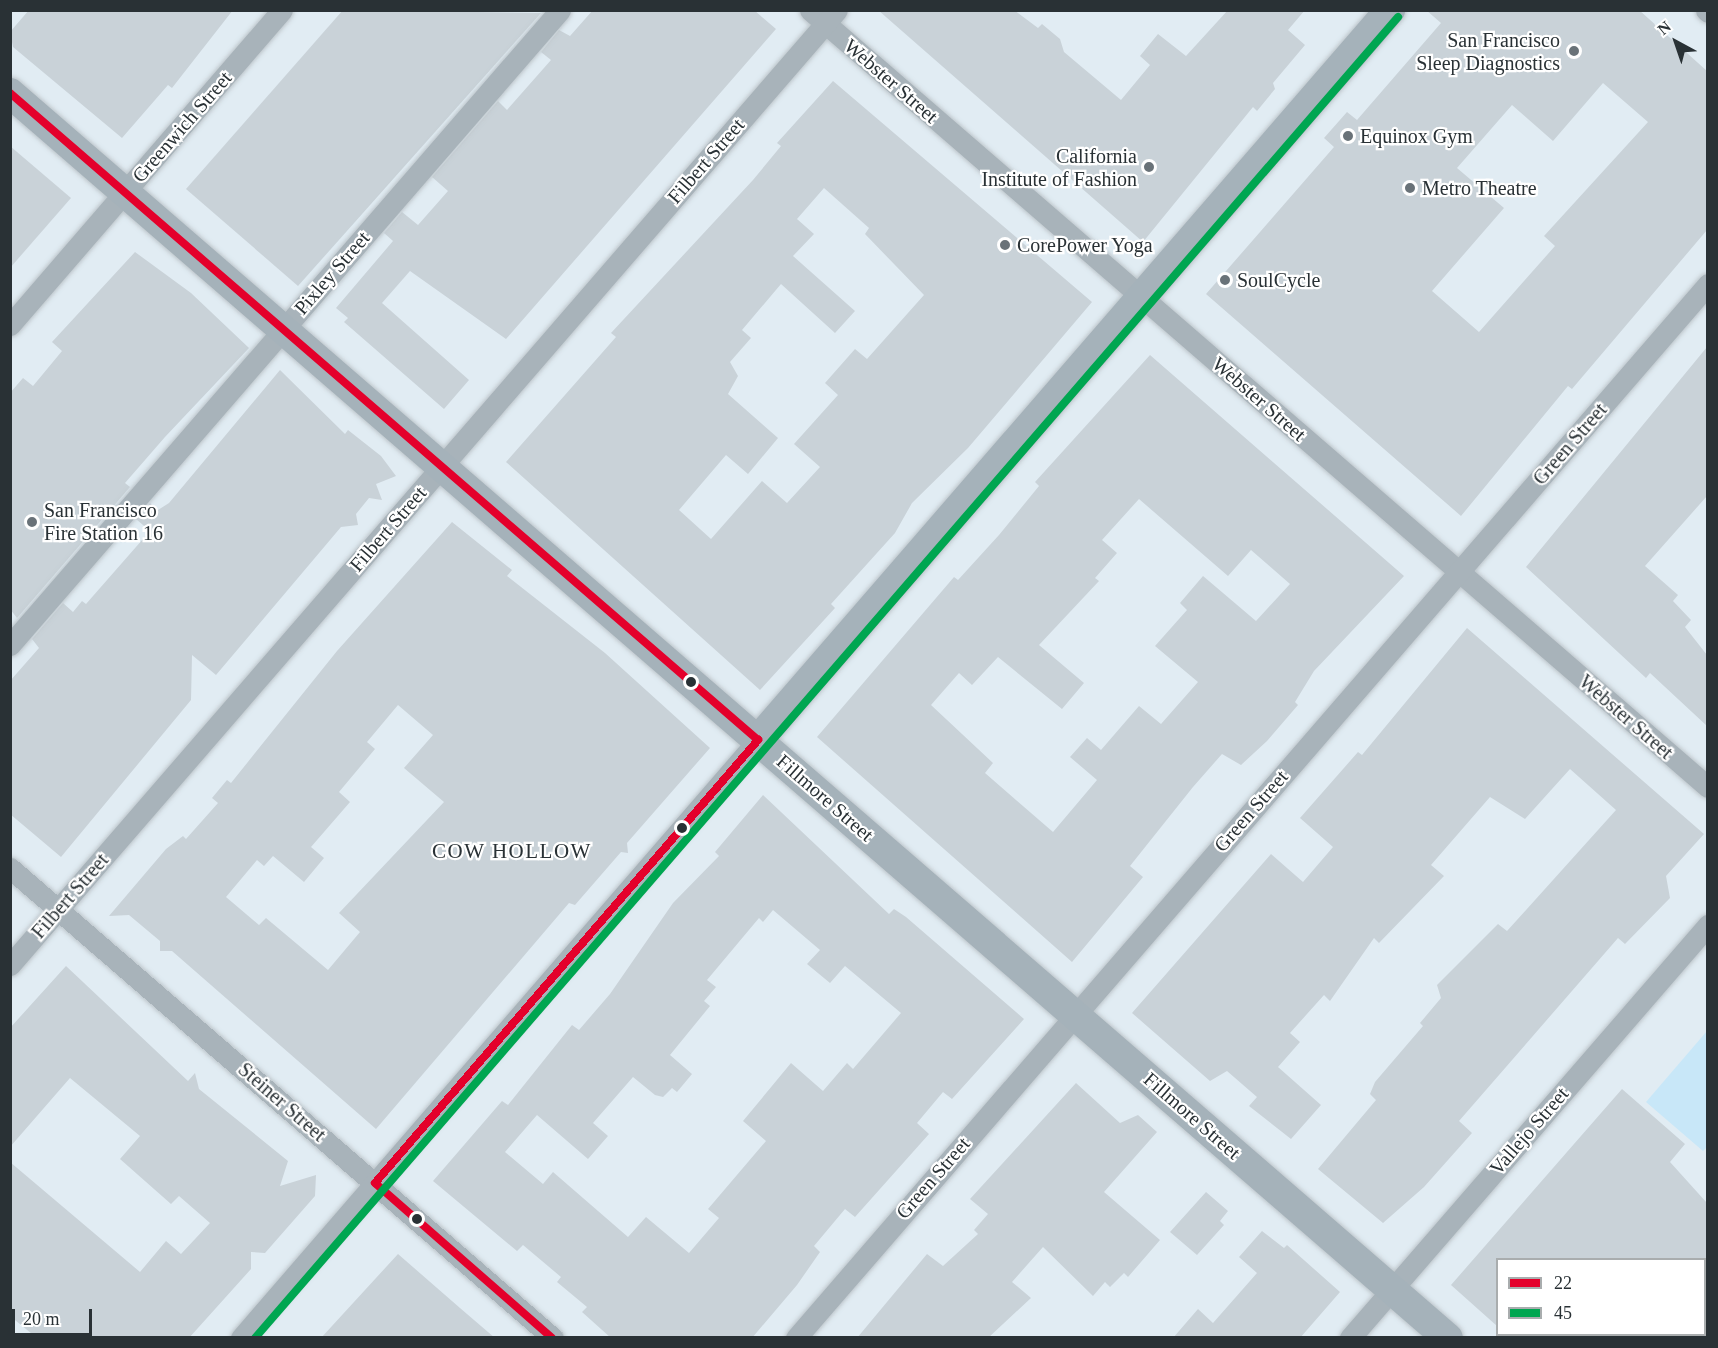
<!DOCTYPE html>
<html>
<head>
<meta charset="utf-8">
<style>
	body { margin:0 }
	#map { position:relative; width:1718px; height:1348px; overflow:hidden; background:#e1ecf3; font-family:Georgia,serif }
	div>[style] { position:absolute }
	.green>* { inset:0; background:#c8e7f8 }
	.building>* { inset:0; background:#c9d2d8 }
	.roads { filter:drop-shadow(0 0 2px #bec6cb) drop-shadow(0 0 2px #bec6cb) }
	.street>* { height:21px; margin:-10.5px; padding:0 10.5px; transform-origin:10.5px; border-radius:10.5px; background:#a8b3ba }
	.secondary>* { height:30px; margin:-15px; padding:0 15px; transform-origin:15px; border-radius:15px; background:#a5b2ba }
	.bus-1>* { height:8px; margin:-4px; padding:0 4px; transform-origin:4px; border-radius:4px; background:#e4002b }
	.bus-2>* { height:8px; margin:-4px; padding:0 4px; transform-origin:4px; border-radius:4px; background:#00a651 }
	.dots>* { width:16px; height:16px; translate:-50% -50%; box-sizing:border-box; border:3px solid #fff; border-radius:50% }
	span { translate:-50% -50%; white-space:nowrap; text-align:center; line-height:1.15; -webkit-text-stroke:4.5px #fff; paint-order:stroke }
	.poi-label { font-size:20px; color:#293135 }
	.right { translate:-100% -50%; text-align:right }
	.left { translate:0 -50%; text-align:left }
	.street-label { font-size:20px; color:#293135 }
	.neighbourhood-label { font-size:21px; color:#293135; letter-spacing:1.5px }
	.frame { position:absolute; inset:0; border:12px solid #293135; pointer-events:none }
	.legend { position:absolute; left:1496px; top:1258px; width:210px; height:78px; box-sizing:border-box; background:#fff; border:2px solid #a9adae; margin:0; padding:8px 10px; list-style:none; font-size:18px; color:#293135 }
	.legend li { display:flex; align-items:center; gap:12px; height:30px }
	.legend b { width:30px; border:2px solid #a9adae }
	.north { position:absolute; left:1646px; top:12px; width:60px; height:60px; -webkit-text-stroke:4px #fff; paint-order:stroke; rotate:320deg; font-size:16px; font-weight:700; line-height:24px; text-align:center; color:#293135 }
	.north::after { content:''; display:block; margin:auto; width:21px; height:27px; background:#293135; clip-path:polygon(50% 0,100% 100%,50% 72%,0 100%) }
	.scale { position:absolute; left:12px; top:1309px; width:80px; height:27px; box-sizing:border-box; border:3px solid #293135; border-top:0; padding-left:8px; font-size:18px; line-height:21px; white-space:nowrap; color:#293135; -webkit-text-stroke:4px #fff; paint-order:stroke }
</style>
</head>
<body>
<div id="map">
	<div class="green">
		<div style="clip-path:polygon(1707px 1031px,1708px 1146px,1703px 1151px,1646px 1102px)"></div>
	</div>
	<div class="building">
		<div style="clip-path:polygon(29px 10px,233px 10px,172px 88px,168px 85px,122px 138px,13px 47px,10px 32px)"></div>
		<div style="clip-path:polygon(343px 10px,541px 13px,298px 286px,186px 189px)"></div>
		<div style="clip-path:polygon(593px 10px,754px 10px,776px 29px,506px 339px,410px 271px,382px 303px,469px 380px,444px 409px,344px 322px,348px 318px,336px 308px,393px 241px,384px 233px,402px 212px,418px 225px,448px 191px,432px 177px,498px 101px,507px 110px,551px 60px,541px 52px,559px 30px,570px 36px)"></div>
		<div style="clip-path:polygon(878px 10px,1014px 10px,1038px 28px,1042px 24px,1060px 39px,1064px 52px,1121px 100px,1150px 65px,1140px 56px,1158px 34px,1186px 56px,1228px 10px,1305px 10px,1288px 30px,1305px 45px,1273px 83px,1275px 89px,1257px 111px,1253px 107px,1143px 242px)"></div>
		<div style="clip-path:polygon(evenodd,1426px 10px,1639px 10px,1707px 71px,1707px 230px,1572px 389px,1568px 386px,1461px 516px,1206px 294px,1334px 147px,1324px 138px,1347px 112px,1357px 120px,1441px 23px,1426px 10px,1603px 83px,1648px 122px,1544px 236px,1555px 246px,1479px 332px,1432px 291px,1504px 208px,1457px 168px,1512px 105px,1553px 141px,1603px 83px)"></div>
		<div style="clip-path:polygon(evenodd,833px 81px,1092px 302px,968px 448px,912px 503px,895px 533px,831px 604px,835px 608px,760px 690px,506px 462px,616px 337px,611px 333px,753px 180px,781px 146px,777px 143px,833px 81px,824px 188px,869px 228px,865px 234px,924px 295px,867px 359px,855px 349px,825px 383px,838px 395px,794px 444px,820px 467px,787px 503px,762px 481px,711px 539px,679px 510px,726px 455px,748px 474px,778px 438px,728px 394px,738px 376px,730px 362px,751px 338px,742px 330px,781px 284px,835px 333px,855px 311px,793px 256px,814px 234px,797px 219px,824px 188px)"></div>
		<div style="clip-path:polygon(10px 146px,71px 198px,10px 268px)"></div>
		<div style="clip-path:polygon(135px 252px,191px 293px,249px 348px,165px 437px,125px 483px,130px 487px,17px 618px,10px 609px,10px 393px,23px 378px,33px 386px,62px 351px,52px 342px)"></div>
		<div style="clip-path:polygon(1707px 347px,1707px 496px,1645px 566px,1678px 595px,1673px 601px,1691px 620px,1685px 627px,1707px 655px,1707px 726px,1650px 673px,1646px 678px,1526px 567px)"></div>
		<div style="clip-path:polygon(evenodd,1150px 355px,1404px 576px,1314px 671px,1295px 702px,1298px 705px,1267px 741px,1241px 765px,1222px 754px,1193px 787px,1130px 866px,1143px 877px,1072px 962px,817px 737px,954px 577px,958px 580px,999px 535px,1039px 486px,1035px 482px,1150px 355px,1139px 499px,1228px 576px,1251px 550px,1290px 584px,1256px 621px,1203px 576px,1180px 603px,1187px 610px,1155px 646px,1198px 682px,1161px 724px,1139px 706px,1101px 750px,1087px 738px,1070px 757px,1097px 780px,1053px 832px,985px 773px,993px 763px,931px 705px,959px 673px,972px 685px,998px 657px,1062px 709px,1084px 683px,1039px 645px,1099px 581px,1095px 578px,1117px 553px,1102px 540px,1139px 499px)"></div>
		<div style="clip-path:polygon(280px 370px,345px 434px,348px 430px,381px 456px,396px 476px,376px 484px,382px 500px,369px 498px,356px 514px,358px 525px,341px 527px,216px 675px,192px 655px,191px 700px,61px 857px,10px 814px,10px 681px,39px 648px,32px 639px,63px 603px,73px 612px,82px 601px,86px 604px,150px 531px,136px 519px,150px 503px,158px 510px,169px 503px)"></div>
		<div style="clip-path:polygon(evenodd,452px 522px,512px 570px,507px 576px,605px 653px,710px 748px,627px 843px,628px 853px,621px 852px,575px 905px,569px 903px,376px 1129px,172px 951px,160px 951px,160px 941px,129px 915px,109px 916px,166px 849px,183px 836px,186px 839px,218px 803px,212px 798px,227px 780px,231px 783px,337px 651px,452px 522px,398px 705px,433px 735px,404px 768px,444px 802px,339px 913px,360px 932px,328px 970px,266px 918px,259px 925px,226px 897px,257px 860px,264px 866px,273px 856px,304px 882px,324px 858px,311px 847px,350px 802px,339px 792px,375px 749px,367px 742px,398px 705px)"></div>
		<div style="clip-path:polygon(1467px 628px,1704px 834px,1666px 876px,1670px 898px,1625px 944px,1618px 938px,1459px 1121px,1472px 1133px,1424px 1187px,1383px 1223px,1318px 1169px,1376px 1100px,1370px 1094px,1375px 1082px,1423px 1026px,1420px 1023px,1441px 998px,1437px 985px,1498px 924px,1507px 931px,1616px 810px,1570px 769px,1525px 819px,1490px 797px,1431px 865px,1444px 876px,1379px 943px,1374px 938px,1330px 1001px,1324px 995px,1290px 1033px,1300px 1042px,1278px 1067px,1321px 1105px,1291px 1139px,1249px 1106px,1257px 1097px,1227px 1071px,1210px 1081px,1132px 1013px,1271px 854px,1303px 882px,1333px 847px,1300px 818px,1358px 752px,1362px 755px)"></div>
		<div style="clip-path:polygon(evenodd,763px 795px,889px 914px,894px 909px,906px 917px,1024px 1019px,952px 1099px,943px 1092px,917px 1123px,929px 1134px,855px 1217px,845px 1209px,814px 1246px,820px 1252px,797px 1285px,752px 1338px,611px 1338px,582px 1312px,587px 1307px,557px 1282px,561px 1277px,523px 1245px,517px 1251px,433px 1181px,502px 1101px,508px 1105px,572px 1025px,579px 1030px,610px 994px,673px 903px,719px 856px,715px 852px,763px 795px,773px 910px,820px 950px,807px 964px,830px 983px,845px 966px,901px 1013px,853px 1069px,847px 1063px,823px 1091px,791px 1063px,743px 1121px,766px 1141px,708px 1209px,719px 1218px,689px 1253px,646px 1217px,628px 1237px,553px 1172px,543px 1184px,505px 1152px,537px 1115px,588px 1159px,608px 1136px,593px 1123px,633px 1077px,655px 1095px,663px 1097px,672px 1088px,677px 1092px,692px 1074px,670px 1055px,710px 1006px,704px 1001px,716px 987px,707px 980px,759px 918px,763px 922px,773px 910px)"></div>
		<div style="clip-path:polygon(66px 966px,188px 1081px,195px 1073px,199px 1089px,288px 1161px,280px 1186px,316px 1175px,315px 1196px,265px 1253px,251px 1252px,251px 1269px,189px 1338px,37px 1338px,10px 1316px,10px 1162px,140px 1272px,166px 1241px,181px 1254px,210px 1223px,179px 1196px,171px 1204px,120px 1159px,140px 1136px,70px 1078px,10px 1147px,10px 1028px)"></div>
		<div style="clip-path:polygon(1076px 1083px,1120px 1123px,1138px 1115px,1157px 1132px,1104px 1192px,1160px 1240px,1128px 1277px,1124px 1273px,1110px 1287px,1105px 1282px,1093px 1296px,1043px 1247px,1012px 1282px,1031px 1298px,988px 1338px,857px 1338px,927px 1254px,943px 1266px,978px 1234px,974px 1230px,988px 1214px,970px 1199px)"></div>
		<div style="clip-path:polygon(1622px 1089px,1685px 1144px,1670px 1162px,1707px 1203px,1707px 1260px,1497px 1260px,1497px 1326px,1451px 1285px)"></div>
		<div style="clip-path:polygon(1206px 1192px,1228px 1211px,1220px 1221px,1224px 1225px,1197px 1255px,1170px 1232px)"></div>
		<div style="clip-path:polygon(1262px 1231px,1284px 1248px,1287px 1245px,1340px 1292px,1300px 1338px,1173px 1338px,1198px 1309px,1213px 1323px,1257px 1273px,1239px 1257px)"></div>
		<div style="clip-path:polygon(398px 1254px,460px 1308px,495px 1338px,321px 1338px)"></div>
	</div>
	<div class="roads">
		<div class="street">
			<div style="left:810px;top:10px;width:1187px;rotate:40.87deg"></div>
			<div style="left:1706px;top:10px;width:3px;rotate:45deg"></div>
			<div style="left:10px;top:325px;width:416px;rotate:-49.2deg"></div>
			<div style="left:10px;top:645px;width:840px;rotate:-49.1deg"></div>
			<div style="left:10px;top:868px;width:718px;rotate:40.88deg"></div>
			<div style="left:10px;top:965px;width:1263px;rotate:-49.11deg"></div>
			<div style="left:241px;top:1338px;width:791px;rotate:-49.15deg"></div>
			<div style="left:796px;top:1338px;width:1394px;rotate:-49.13deg"></div>
			<div style="left:1350px;top:1338px;width:547px;rotate:-49.08deg"></div>
		</div>
		<div class="secondary">
			<div style="left:10px;top:93px;width:1902px;rotate:40.89deg"></div>
			<div style="left:758px;top:740px;width:966px;rotate:-49.12deg"></div>
		</div>
	</div>
	<div class="bus-1">
		<div style="left:10px;top:93px;width:989px;rotate:40.86deg"></div>
		<div style="left:375px;top:1183px;width:586px;rotate:-49.15deg"></div>
		<div style="left:375px;top:1183px;width:235px;rotate:41.2deg"></div>
	</div>
	<div class="bus-2">
		<div style="left:255px;top:1338px;width:1747px;rotate:-49.13deg"></div>
	</div>
	<div class="dots">
		<div style="left:1574px;top:51px;background:#697278"></div>
		<div style="left:1348px;top:136px;background:#697278"></div>
		<div style="left:1149px;top:167px;background:#697278"></div>
		<div style="left:1410px;top:188px;background:#697278"></div>
		<div style="left:1005px;top:245px;background:#697278"></div>
		<div style="left:1225px;top:280px;background:#697278"></div>
		<div style="left:32px;top:522px;background:#697278"></div>
		<div style="left:691px;top:682px;background:#293135"></div>
		<div style="left:682px;top:828px;background:#293135"></div>
		<div style="left:417px;top:1219px;background:#293135"></div>
	</div>
	<div class="poi-label">
		<span class="right" style="left:1560px;top:52px">San Francisco<br>Sleep Diagnostics</span>
		<span class="left" style="left:1360px;top:136px">Equinox Gym</span>
		<span class="right" style="left:1137px;top:168px">California<br>Institute of Fashion</span>
		<span class="left" style="left:1422px;top:188px">Metro Theatre</span>
		<span class="left" style="left:1017px;top:245px">CorePower Yoga</span>
		<span class="left" style="left:1237px;top:280px">SoulCycle</span>
		<span class="left" style="left:44px;top:522px">San Francisco<br>Fire Station 16</span>
	</div>
	<div class="street-label">
		<span style="left:891px;top:81px;rotate:41deg">Webster Street</span>
		<span style="left:182px;top:127px;rotate:-49deg">Greenwich Street</span>
		<span style="left:706px;top:161px;rotate:-49deg">Filbert Street</span>
		<span style="left:332px;top:273px;rotate:-49deg">Pixley Street</span>
		<span style="left:1259px;top:399px;rotate:41deg">Webster Street</span>
		<span style="left:1570px;top:444px;rotate:-49deg">Green Street</span>
		<span style="left:388px;top:529px;rotate:-49deg">Filbert Street</span>
		<span style="left:1626px;top:717px;rotate:41deg">Webster Street</span>
		<span style="left:825px;top:798px;rotate:41deg">Fillmore Street</span>
		<span style="left:1251px;top:811px;rotate:-49deg">Green Street</span>
		<span style="left:70px;top:896px;rotate:-49deg">Filbert Street</span>
		<span style="left:282px;top:1102px;rotate:41deg">Steiner Street</span>
		<span style="left:1192px;top:1116px;rotate:41deg">Fillmore Street</span>
		<span style="left:1529px;top:1131px;rotate:-49deg">Vallejo Street</span>
		<span style="left:933px;top:1178px;rotate:-49deg">Green Street</span>
	</div>
	<div class="neighbourhood-label">
		<span style="left:512px;top:851px">COW HOLLOW</span>
	</div>
	<div class="frame"></div>
	<ul class="legend">
	<li><b style="height:8px;background:#e4002b"></b>22</li>
	<li><b style="height:8px;background:#00a651"></b>45</li>
	</ul>
	<div class="north">N</div>
	<div class="scale">20 m</div>
</div>
</body>
</html>
